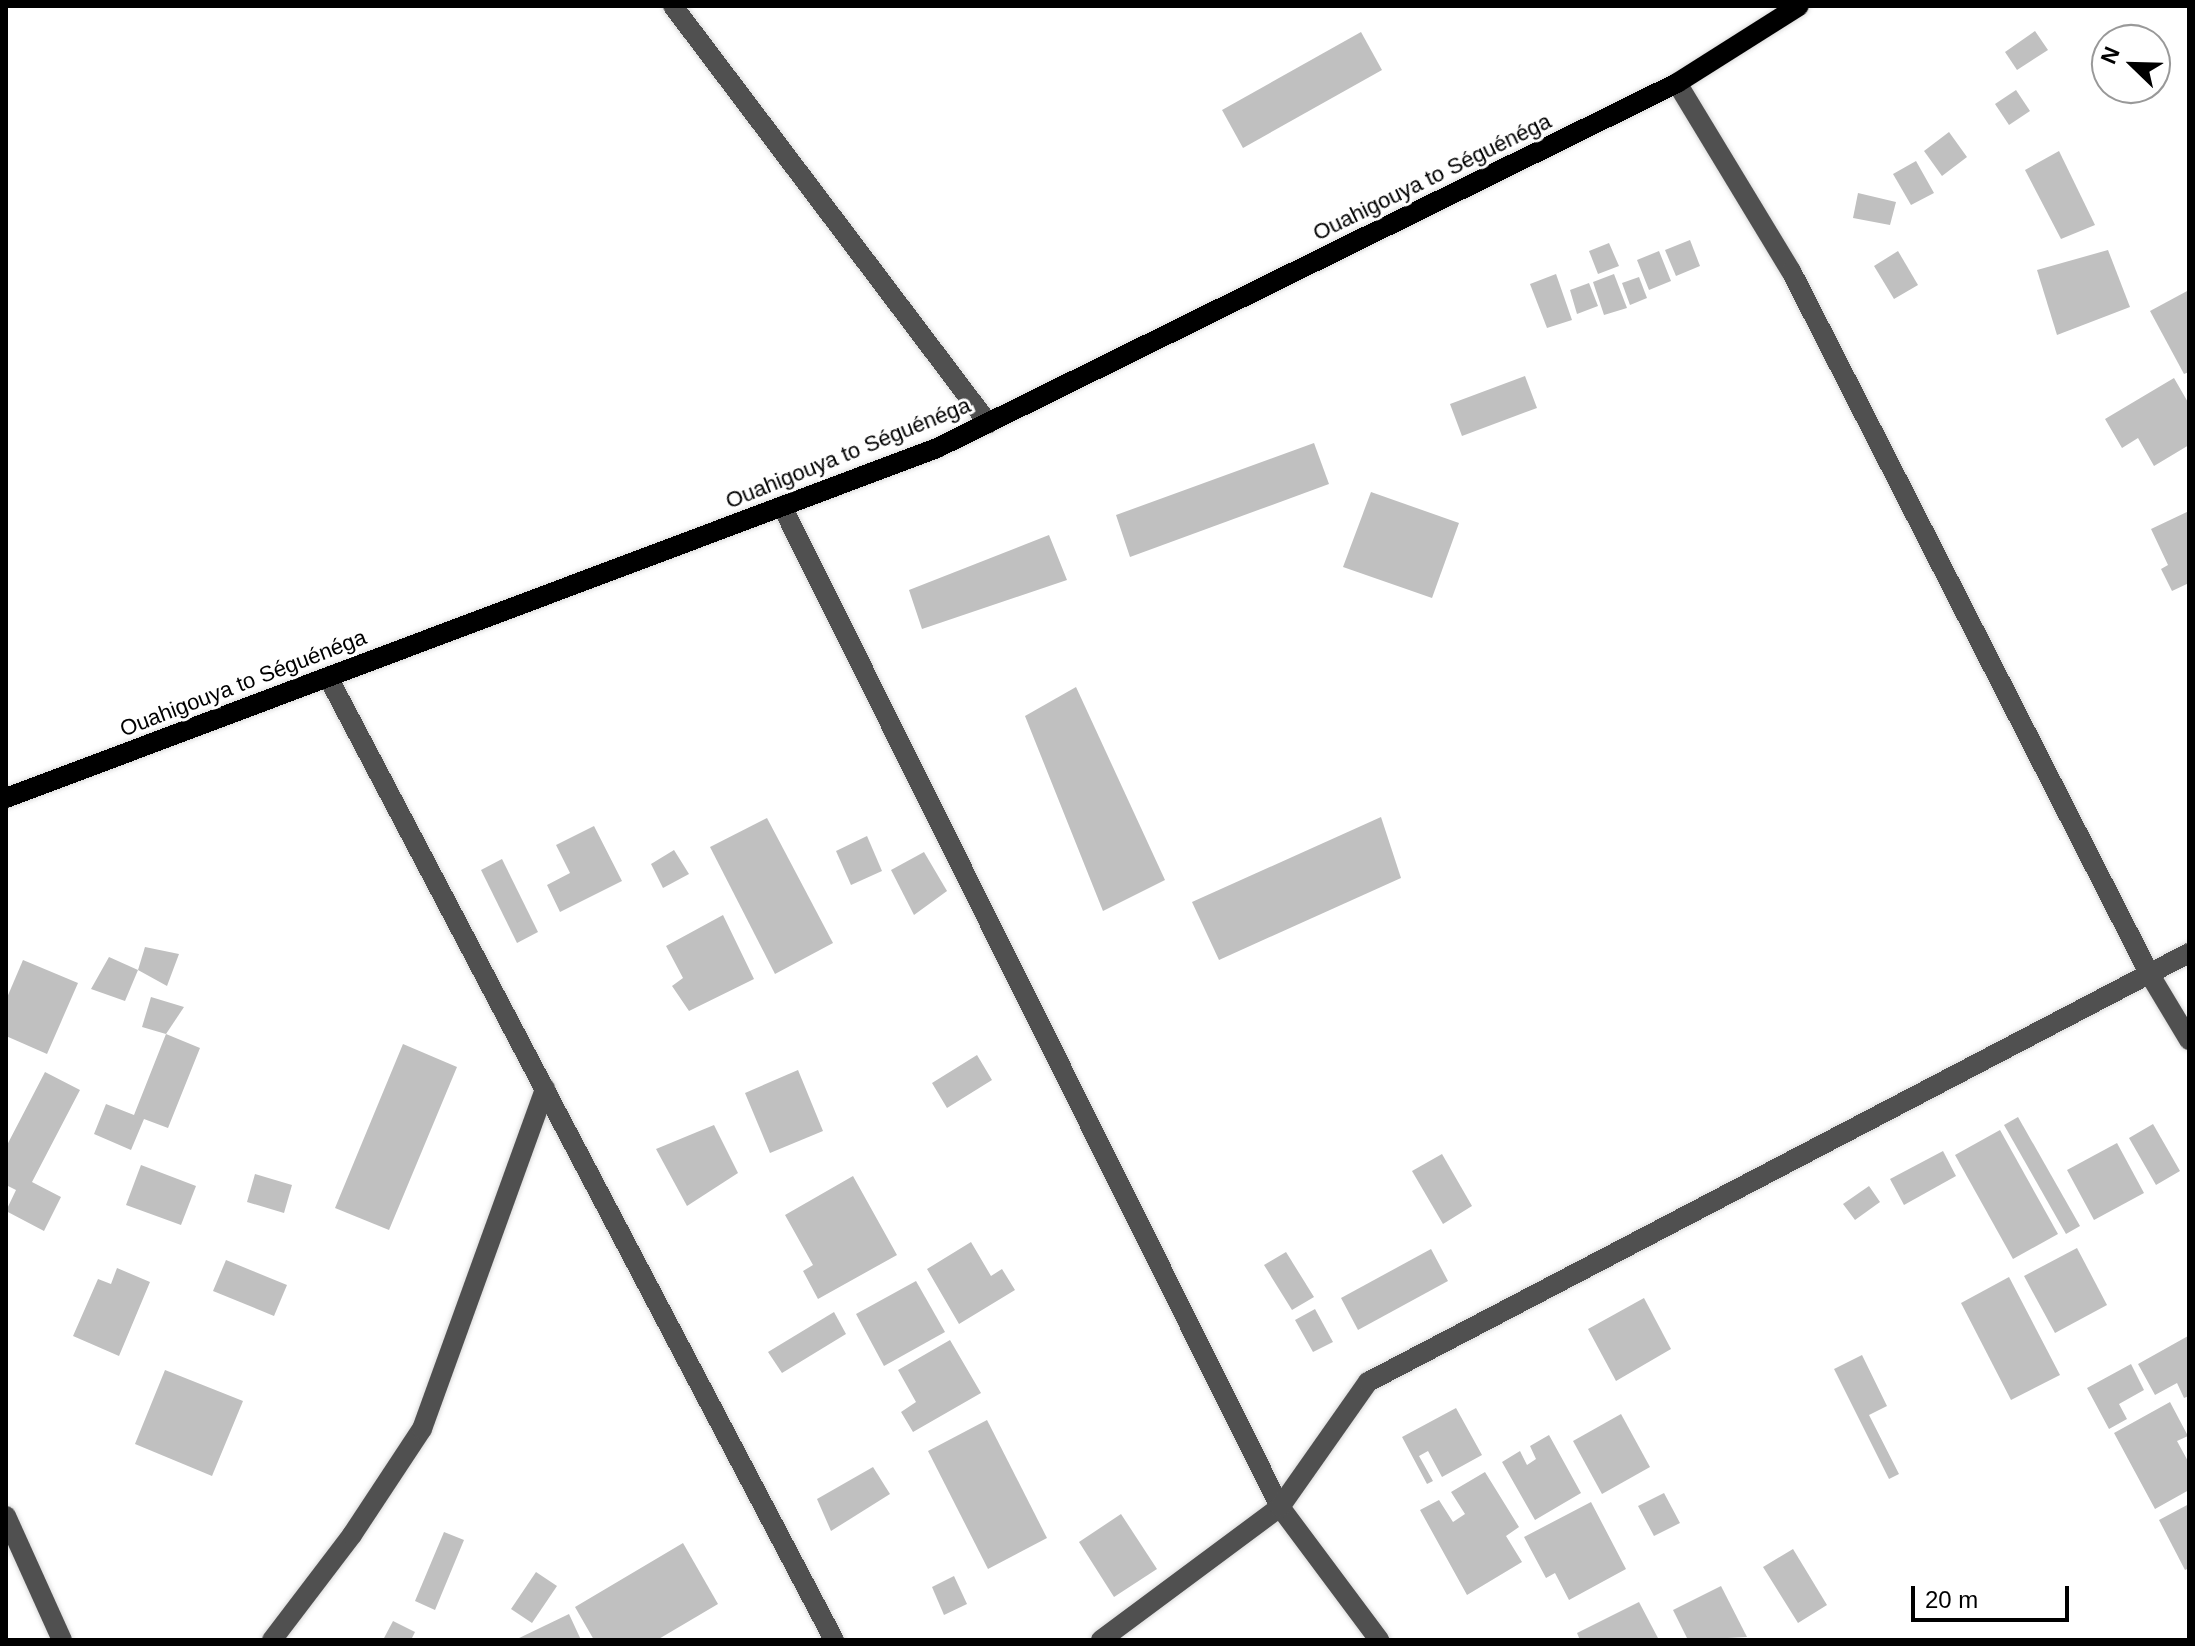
<!DOCTYPE html>
<html>
<head>
<meta charset="utf-8">
<style>
	body { margin:0 }
	#map { position:relative; width:2195px; height:1646px; overflow:hidden; background:#fff; font-family:Arial,sans-serif }
	div>[style] { position:absolute }
	.building>* { inset:0; background:#c0c0c0 }
	.roads { filter:drop-shadow(0 0 2px #dbdbdb) drop-shadow(0 0 2px #dbdbdb) }
	.minor>* { height:20px; margin:-10px; padding:0 10px; transform-origin:10px; border-radius:10px; background:#505050 }
	.major>* { height:20px; margin:-10px; padding:0 10px; transform-origin:10px; border-radius:10px; background:#000 }
	span { translate:-50% -50%; white-space:nowrap; text-align:center; line-height:1.15; -webkit-text-stroke:6px #fff; paint-order:stroke }
	.street-label { font-size:22px; color:#000 }
	.frame { position:absolute; inset:0; border:8px solid #000; pointer-events:none }
	.north { position:absolute; left:2091px; top:24px; width:80px; height:80px; box-sizing:border-box; background:#fff; border:2px solid #999; border-radius:50%; rotate:293deg; font-size:22px; font-weight:700; line-height:32px; text-align:center; color:#000 }
	.north::after { content:''; display:block; margin:auto; width:28px; height:36px; background:#000; clip-path:polygon(50% 0,100% 100%,50% 72%,0 100%) }
	.scale { position:absolute; left:1911px; top:1586px; width:158px; height:36px; box-sizing:border-box; border:4px solid #000; border-top:0; padding-left:10px; font-size:24px; line-height:28px; white-space:nowrap; color:#000; -webkit-text-stroke:6px #fff; paint-order:stroke }
</style>
</head>
<body>
<div id="map">
	<div class="building">
		<div style="clip-path:polygon(2035px 31px,2048px 50px,2017px 70px,2005px 52px)"></div>
		<div style="clip-path:polygon(1361px 32px,1382px 70px,1243px 148px,1222px 110px)"></div>
		<div style="clip-path:polygon(2016px 90px,2030px 111px,2009px 125px,1995px 104px)"></div>
		<div style="clip-path:polygon(1949px 132px,1967px 157px,1942px 176px,1924px 151px)"></div>
		<div style="clip-path:polygon(2059px 151px,2095px 225px,2061px 239px,2025px 170px)"></div>
		<div style="clip-path:polygon(1916px 161px,1934px 193px,1911px 205px,1893px 174px)"></div>
		<div style="clip-path:polygon(1858px 193px,1896px 202px,1890px 225px,1853px 218px)"></div>
		<div style="clip-path:polygon(1690px 240px,1700px 266px,1676px 276px,1665px 250px)"></div>
		<div style="clip-path:polygon(1609px 243px,1619px 266px,1598px 274px,1589px 251px)"></div>
		<div style="clip-path:polygon(2108px 250px,2130px 307px,2057px 335px,2037px 270px)"></div>
		<div style="clip-path:polygon(1659px 251px,1671px 281px,1649px 290px,1637px 260px)"></div>
		<div style="clip-path:polygon(1898px 251px,1918px 285px,1894px 299px,1874px 266px)"></div>
		<div style="clip-path:polygon(1556px 274px,1572px 320px,1547px 328px,1530px 284px)"></div>
		<div style="clip-path:polygon(1614px 274px,1627px 308px,1604px 315px,1593px 282px)"></div>
		<div style="clip-path:polygon(1639px 277px,1647px 298px,1630px 305px,1622px 283px)"></div>
		<div style="clip-path:polygon(1589px 283px,1598px 306px,1577px 314px,1570px 290px)"></div>
		<div style="clip-path:polygon(2189px 290px,2189px 372px,2184px 374px,2150px 311px)"></div>
		<div style="clip-path:polygon(1525px 376px,1537px 408px,1462px 436px,1450px 404px)"></div>
		<div style="clip-path:polygon(2174px 378px,2189px 404px,2189px 445px,2154px 466px,2138px 438px,2122px 448px,2105px 419px)"></div>
		<div style="clip-path:polygon(1314px 443px,1329px 484px,1130px 557px,1116px 515px)"></div>
		<div style="clip-path:polygon(1371px 492px,1459px 523px,1432px 598px,1343px 567px)"></div>
		<div style="clip-path:polygon(2189px 511px,2189px 583px,2172px 591px,2161px 569px,2168px 565px,2151px 529px)"></div>
		<div style="clip-path:polygon(1049px 535px,1067px 580px,922px 629px,909px 590px)"></div>
		<div style="clip-path:polygon(1076px 687px,1165px 880px,1103px 911px,1025px 716px)"></div>
		<div style="clip-path:polygon(1381px 817px,1401px 878px,1219px 960px,1192px 902px)"></div>
		<div style="clip-path:polygon(767px 818px,833px 943px,775px 974px,710px 847px)"></div>
		<div style="clip-path:polygon(594px 826px,622px 881px,560px 912px,547px 885px,570px 873px,556px 845px)"></div>
		<div style="clip-path:polygon(867px 836px,882px 871px,851px 885px,836px 851px)"></div>
		<div style="clip-path:polygon(674px 850px,689px 874px,663px 888px,651px 864px)"></div>
		<div style="clip-path:polygon(924px 852px,947px 891px,914px 915px,891px 870px)"></div>
		<div style="clip-path:polygon(502px 859px,538px 932px,517px 943px,481px 870px)"></div>
		<div style="clip-path:polygon(723px 915px,754px 979px,689px 1011px,672px 986px,683px 978px,666px 946px)"></div>
		<div style="clip-path:polygon(145px 947px,179px 954px,167px 986px,138px 970px)"></div>
		<div style="clip-path:polygon(109px 957px,138px 970px,125px 1001px,91px 989px)"></div>
		<div style="clip-path:polygon(23px 960px,78px 983px,47px 1054px,6px 1036px,6px 1000px)"></div>
		<div style="clip-path:polygon(151px 997px,184px 1007px,166px 1034px,142px 1027px)"></div>
		<div style="clip-path:polygon(166px 1034px,200px 1048px,168px 1128px,144px 1119px,131px 1150px,94px 1134px,106px 1104px,134px 1115px)"></div>
		<div style="clip-path:polygon(403px 1044px,457px 1067px,389px 1230px,335px 1208px)"></div>
		<div style="clip-path:polygon(977px 1055px,992px 1080px,947px 1108px,932px 1083px)"></div>
		<div style="clip-path:polygon(798px 1070px,823px 1131px,770px 1153px,745px 1093px)"></div>
		<div style="clip-path:polygon(45px 1072px,80px 1090px,32px 1182px,61px 1197px,44px 1231px,6px 1211px,16px 1190px,6px 1185px,6px 1147px)"></div>
		<div style="clip-path:polygon(2018px 1117px,2080px 1226px,2066px 1234px,2004px 1125px)"></div>
		<div style="clip-path:polygon(2153px 1124px,2180px 1171px,2156px 1185px,2129px 1138px)"></div>
		<div style="clip-path:polygon(714px 1125px,738px 1173px,687px 1206px,656px 1149px)"></div>
		<div style="clip-path:polygon(2000px 1130px,2058px 1234px,2013px 1259px,1955px 1155px)"></div>
		<div style="clip-path:polygon(2117px 1143px,2144px 1193px,2094px 1220px,2067px 1170px)"></div>
		<div style="clip-path:polygon(1943px 1151px,1956px 1176px,1904px 1205px,1890px 1179px)"></div>
		<div style="clip-path:polygon(1442px 1154px,1472px 1206px,1443px 1224px,1412px 1171px)"></div>
		<div style="clip-path:polygon(141px 1165px,196px 1186px,181px 1225px,126px 1205px)"></div>
		<div style="clip-path:polygon(255px 1174px,292px 1185px,284px 1213px,247px 1202px)"></div>
		<div style="clip-path:polygon(853px 1176px,897px 1255px,818px 1299px,803px 1271px,813px 1265px,785px 1215px)"></div>
		<div style="clip-path:polygon(1869px 1186px,1880px 1202px,1855px 1220px,1843px 1204px)"></div>
		<div style="clip-path:polygon(971px 1242px,991px 1276px,1002px 1269px,1015px 1290px,959px 1324px,927px 1269px)"></div>
		<div style="clip-path:polygon(2077px 1248px,2107px 1305px,2055px 1333px,2024px 1276px)"></div>
		<div style="clip-path:polygon(1431px 1249px,1448px 1281px,1358px 1330px,1341px 1298px)"></div>
		<div style="clip-path:polygon(1286px 1252px,1314px 1297px,1292px 1310px,1264px 1265px)"></div>
		<div style="clip-path:polygon(226px 1260px,287px 1285px,274px 1316px,213px 1291px)"></div>
		<div style="clip-path:polygon(117px 1268px,150px 1282px,119px 1356px,73px 1336px,98px 1279px,111px 1284px)"></div>
		<div style="clip-path:polygon(2009px 1277px,2060px 1375px,2011px 1400px,1961px 1303px)"></div>
		<div style="clip-path:polygon(916px 1281px,945px 1332px,884px 1366px,856px 1314px)"></div>
		<div style="clip-path:polygon(1644px 1298px,1671px 1349px,1616px 1381px,1588px 1329px)"></div>
		<div style="clip-path:polygon(1315px 1309px,1333px 1342px,1313px 1352px,1295px 1320px)"></div>
		<div style="clip-path:polygon(834px 1312px,846px 1334px,782px 1373px,768px 1352px)"></div>
		<div style="clip-path:polygon(2188px 1336px,2189px 1396px,2184px 1398px,2177px 1383px,2155px 1395px,2138px 1364px)"></div>
		<div style="clip-path:polygon(950px 1340px,981px 1393px,913px 1432px,901px 1412px,916px 1402px,898px 1370px)"></div>
		<div style="clip-path:polygon(1862px 1355px,1887px 1406px,1869px 1415px,1899px 1474px,1889px 1479px,1834px 1369px)"></div>
		<div style="clip-path:polygon(2131px 1364px,2144px 1390px,2119px 1404px,2127px 1419px,2109px 1429px,2087px 1388px)"></div>
		<div style="clip-path:polygon(165px 1370px,243px 1401px,212px 1476px,135px 1444px)"></div>
		<div style="clip-path:polygon(2170px 1402px,2188px 1436px,2177px 1441px,2189px 1463px,2189px 1490px,2155px 1509px,2114px 1433px)"></div>
		<div style="clip-path:polygon(1456px 1408px,1482px 1455px,1442px 1477px,1428px 1451px,1419px 1456px,1433px 1481px,1427px 1484px,1402px 1437px)"></div>
		<div style="clip-path:polygon(1621px 1414px,1650px 1467px,1602px 1494px,1573px 1441px)"></div>
		<div style="clip-path:polygon(987px 1420px,1047px 1538px,988px 1569px,928px 1451px)"></div>
		<div style="clip-path:polygon(1549px 1435px,1581px 1493px,1535px 1520px,1502px 1462px,1520px 1451px,1527px 1465px,1536px 1459px,1530px 1446px)"></div>
		<div style="clip-path:polygon(873px 1467px,890px 1494px,831px 1531px,817px 1499px)"></div>
		<div style="clip-path:polygon(1485px 1472px,1519px 1527px,1506px 1536px,1522px 1562px,1467px 1595px,1420px 1510px,1439px 1500px,1453px 1522px,1465px 1514px,1451px 1492px)"></div>
		<div style="clip-path:polygon(1664px 1493px,1680px 1523px,1654px 1536px,1638px 1506px)"></div>
		<div style="clip-path:polygon(1591px 1502px,1626px 1569px,1569px 1600px,1555px 1573px,1546px 1578px,1524px 1537px)"></div>
		<div style="clip-path:polygon(2189px 1504px,2189px 1568px,2185px 1570px,2159px 1520px)"></div>
		<div style="clip-path:polygon(1121px 1514px,1157px 1569px,1114px 1597px,1079px 1542px)"></div>
		<div style="clip-path:polygon(444px 1532px,464px 1540px,435px 1610px,415px 1601px)"></div>
		<div style="clip-path:polygon(683px 1543px,718px 1604px,657px 1640px,594px 1640px,575px 1607px)"></div>
		<div style="clip-path:polygon(1793px 1549px,1827px 1605px,1798px 1623px,1763px 1567px)"></div>
		<div style="clip-path:polygon(536px 1572px,557px 1586px,532px 1623px,511px 1609px)"></div>
		<div style="clip-path:polygon(954px 1576px,967px 1604px,944px 1615px,932px 1587px)"></div>
		<div style="clip-path:polygon(1721px 1586px,1747px 1637px,1688px 1640px,1673px 1610px)"></div>
		<div style="clip-path:polygon(1639px 1602px,1659px 1640px,1580px 1640px,1577px 1633px)"></div>
		<div style="clip-path:polygon(569px 1614px,581px 1640px,515px 1640px)"></div>
		<div style="clip-path:polygon(393px 1621px,415px 1632px,411px 1640px,383px 1640px)"></div>
	</div>
	<div class="roads">
		<div class="minor">
			<div style="left:673px;top:6px;width:523px;rotate:52.93deg"></div>
			<div style="left:1677px;top:83px;width:220px;rotate:58.8deg"></div>
			<div style="left:1791px;top:271px;width:790px;rotate:62.98deg"></div>
			<div style="left:2150px;top:975px;width:76px;rotate:59deg"></div>
			<div style="left:782px;top:506px;width:1118px;rotate:63.55deg"></div>
			<div style="left:1280px;top:1507px;width:166px;rotate:53.3deg"></div>
			<div style="left:328px;top:677px;width:1088px;rotate:62.28deg"></div>
			<div style="left:6px;top:1516px;width:136px;rotate:65.7deg"></div>
			<div style="left:272px;top:1640px;width:132px;rotate:-52.7deg"></div>
			<div style="left:352px;top:1535px;width:127px;rotate:-56.6deg"></div>
			<div style="left:422px;top:1429px;width:362px;rotate:-70.1deg"></div>
			<div style="left:1101px;top:1640px;width:223px;rotate:-36.6deg"></div>
			<div style="left:1280px;top:1507px;width:153px;rotate:-54.9deg"></div>
			<div style="left:1368px;top:1382px;width:926px;rotate:-27.59deg"></div>
		</div>
		<div class="major">
			<div style="left:6px;top:798px;width:995px;rotate:-20.6deg"></div>
			<div style="left:937px;top:448px;width:825px;rotate:-26.25deg"></div>
			<div style="left:1677px;top:83px;width:144px;rotate:-32.3deg"></div>
		</div>
	</div>
	<div class="street-label">
		<span style="left:1432px;top:177px;rotate:-26deg">Ouahigouya to Séguénéga</span>
		<span style="left:848px;top:453px;rotate:-22deg">Ouahigouya to Séguénéga</span>
		<span style="left:243px;top:683px;rotate:-21deg">Ouahigouya to Séguénéga</span>
	</div>
	<div class="frame"></div>
	<div class="north">N</div>
	<div class="scale">20 m</div>
</div>
</body>
</html>
